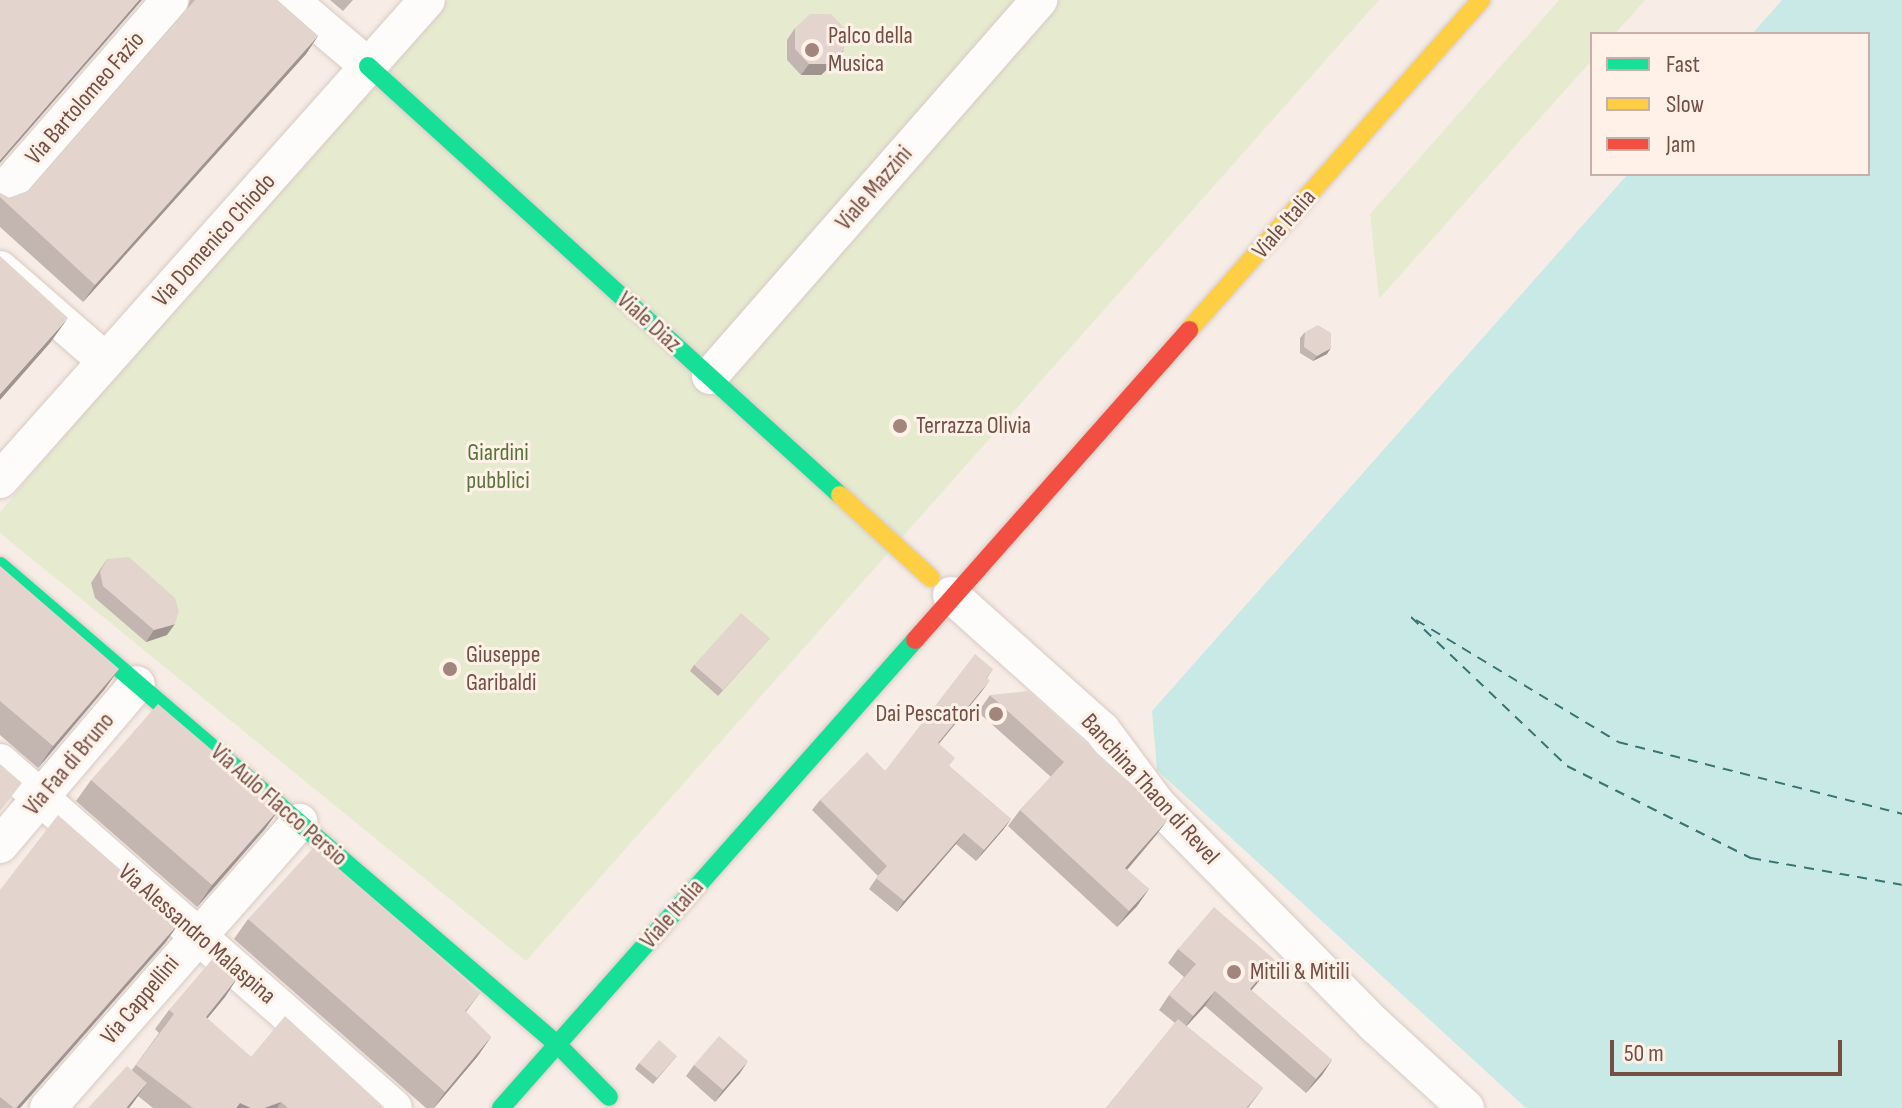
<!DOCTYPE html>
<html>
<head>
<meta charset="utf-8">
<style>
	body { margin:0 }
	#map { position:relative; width:1902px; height:1108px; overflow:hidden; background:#f7ede6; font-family:"Sofia Sans Condensed",sans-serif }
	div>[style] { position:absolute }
	.green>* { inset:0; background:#e6ebd0 }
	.water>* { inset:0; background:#c8e9e5 }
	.ferry>* { height:2px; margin-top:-1px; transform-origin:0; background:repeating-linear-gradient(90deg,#387473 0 10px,transparent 0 18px) }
	.roads { filter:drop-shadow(0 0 2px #d8cac4) drop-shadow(0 0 2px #d8cac4) }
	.street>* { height:36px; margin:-18px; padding:0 18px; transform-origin:18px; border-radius:18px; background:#fefcfb }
	.fast>* { height:18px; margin:-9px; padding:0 9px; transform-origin:9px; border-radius:9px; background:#16e098 }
	.slow>* { height:18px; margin:-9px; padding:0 9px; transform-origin:9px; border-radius:9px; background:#ffcf43 }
	.jam>* { height:18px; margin:-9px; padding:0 9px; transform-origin:9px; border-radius:9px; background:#f24e42 }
	.wall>* { inset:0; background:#c3b6b1 }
	.shaded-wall>* { inset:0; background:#9f9490 }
	.building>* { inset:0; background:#e3d4ce }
	.dots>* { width:22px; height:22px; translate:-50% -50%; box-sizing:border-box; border:4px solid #fff1e7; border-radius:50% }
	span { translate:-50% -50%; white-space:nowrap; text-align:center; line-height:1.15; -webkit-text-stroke:6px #fff1e7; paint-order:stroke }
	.poi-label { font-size:24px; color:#744f46 }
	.left { translate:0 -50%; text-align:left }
	.right { translate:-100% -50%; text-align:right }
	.street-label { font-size:24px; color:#744f46 }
	.park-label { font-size:24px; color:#57743c }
	.legend { position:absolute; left:1590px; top:32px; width:280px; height:144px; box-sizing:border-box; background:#fff1e7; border:2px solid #c7b0a7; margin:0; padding:10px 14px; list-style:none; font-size:24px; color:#744f46 }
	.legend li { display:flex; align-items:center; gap:16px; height:40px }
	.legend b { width:40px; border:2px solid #c7b0a7 }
	.scale { position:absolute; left:1610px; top:1040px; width:232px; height:36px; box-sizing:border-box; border:4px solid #744f46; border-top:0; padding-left:10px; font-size:24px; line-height:28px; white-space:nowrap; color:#744f46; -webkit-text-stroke:6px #fff1e7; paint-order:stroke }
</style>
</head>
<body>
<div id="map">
	<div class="green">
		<div style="clip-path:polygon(448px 0,1379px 0,526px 961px,0 533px,0 512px,131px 355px)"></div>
		<div style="clip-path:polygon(1559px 0,1645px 0,1615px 34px,1592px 34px,1592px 60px,1379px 299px,1370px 214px)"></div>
	</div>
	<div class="water">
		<div style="clip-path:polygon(1782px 0,1902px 0,1902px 1108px,1526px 1108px,1157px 770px,1152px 711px,1628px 174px,1868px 174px,1868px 34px,1752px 34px)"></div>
	</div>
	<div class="ferry">
		<div style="left:1411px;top:617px;width:216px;rotate:43.7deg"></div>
		<div style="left:1567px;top:766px;width:206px;rotate:26.6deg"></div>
		<div style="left:1751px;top:858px;width:153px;rotate:10.1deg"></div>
		<div style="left:1416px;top:620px;width:236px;rotate:31.1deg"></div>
		<div style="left:1618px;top:742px;width:293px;rotate:14.2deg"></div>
	</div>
	<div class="roads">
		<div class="street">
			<div style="left:290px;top:0;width:102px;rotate:40.2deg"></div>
			<div style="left:0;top:195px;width:259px;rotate:-48.9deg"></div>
			<div style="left:0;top:269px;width:140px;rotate:41deg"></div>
			<div style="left:710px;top:376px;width:500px;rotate:-48.8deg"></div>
			<div style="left:0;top:480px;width:642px;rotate:-48.34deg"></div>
			<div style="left:951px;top:595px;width:203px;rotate:41.8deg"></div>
			<div style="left:1102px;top:730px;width:94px;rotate:53.3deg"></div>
			<div style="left:1158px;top:805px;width:309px;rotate:45.4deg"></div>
			<div style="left:1375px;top:1025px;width:123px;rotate:42.4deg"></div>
			<div style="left:0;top:762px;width:524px;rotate:41.29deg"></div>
			<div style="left:0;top:845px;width:211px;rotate:-49.6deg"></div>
			<div style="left:48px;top:1108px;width:381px;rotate:-48.7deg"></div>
		</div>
		<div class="fast">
			<div style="left:368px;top:66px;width:638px;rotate:42.27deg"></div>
			<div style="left:0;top:566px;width:734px;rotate:40.64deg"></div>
			<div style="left:557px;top:1044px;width:74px;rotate:45.5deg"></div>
			<div style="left:501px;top:1108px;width:625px;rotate:-48.5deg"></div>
		</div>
		<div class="slow">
			<div style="left:1189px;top:330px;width:441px;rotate:-48.5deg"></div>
			<div style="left:840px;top:495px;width:123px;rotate:42.4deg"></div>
		</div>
		<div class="jam">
			<div style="left:915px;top:640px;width:414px;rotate:-48.5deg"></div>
		</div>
	</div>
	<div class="wall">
		<div style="clip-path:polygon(190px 0,277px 0,318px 36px,306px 54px,83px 302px,0 227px,0 193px,9px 198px,28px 191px,187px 9px)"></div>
		<div style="clip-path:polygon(330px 0,353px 0,343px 11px)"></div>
		<div style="clip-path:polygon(795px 28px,836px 61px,821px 75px,801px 75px,787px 60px,787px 40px)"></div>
		<div style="clip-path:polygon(1305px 332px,1327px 354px,1313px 361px,1300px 353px,1300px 338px)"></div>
		<div style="clip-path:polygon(107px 559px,167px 635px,146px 642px,95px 598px,91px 583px)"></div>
		<div style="clip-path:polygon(0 566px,119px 669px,104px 690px,38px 768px,0 735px)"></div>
		<div style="clip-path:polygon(770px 638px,718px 696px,690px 671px,694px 665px)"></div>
		<div style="clip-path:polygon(993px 669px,987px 678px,982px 691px,939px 744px,949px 766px,1011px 819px,1003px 830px,976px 861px,956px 844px,897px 912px,869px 889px,878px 876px,812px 810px,820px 800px,885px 771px)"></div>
		<div style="clip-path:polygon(990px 695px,1157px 834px,1127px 870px,1149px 889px,1137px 906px,1117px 927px,1008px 826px,1020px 810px,1051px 777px,978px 712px)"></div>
		<div style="clip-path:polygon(91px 780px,280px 808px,265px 829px,197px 907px,76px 801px)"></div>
		<div style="clip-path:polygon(0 890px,180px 922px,165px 943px,20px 1108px,0 1108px)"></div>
		<div style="clip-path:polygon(248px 919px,480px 993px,466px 1012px,491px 1037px,477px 1057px,434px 1108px,426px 1108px,234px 939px)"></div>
		<div style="clip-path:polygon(1178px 949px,1265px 974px,1251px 990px,1332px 1060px,1322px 1075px,1306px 1093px,1205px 1006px,1186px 1026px,1263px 1088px,1248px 1108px,1106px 1108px,1175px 1023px,1159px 1010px,1169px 995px,1184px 977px,1168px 963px)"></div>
		<div style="clip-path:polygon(238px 977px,225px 997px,207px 1019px,251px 1057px,383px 1108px,153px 1108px,138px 1096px,129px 1108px,132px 1070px,159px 1033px,155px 1029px,169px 1010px)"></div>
		<div style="clip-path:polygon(677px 1056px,653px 1084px,635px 1069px,639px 1063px)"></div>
		<div style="clip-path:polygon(694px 1065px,740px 1073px,715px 1102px,686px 1076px)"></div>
	</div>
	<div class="shaded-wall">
		<div style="clip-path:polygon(139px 0,142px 0,0 163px,0 160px)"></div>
		<div style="clip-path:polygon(318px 36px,306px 54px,83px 302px,95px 285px)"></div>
		<div style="clip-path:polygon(844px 50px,836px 61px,821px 75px,801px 75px,809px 64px)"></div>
		<div style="clip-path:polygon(68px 318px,50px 343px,0 400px,0 394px)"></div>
		<div style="clip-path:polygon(1331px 348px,1327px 354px,1313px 361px,1317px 356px)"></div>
		<div style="clip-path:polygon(175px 624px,167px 635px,146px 642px,154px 630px)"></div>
		<div style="clip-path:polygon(119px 669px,104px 690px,38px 768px,53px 746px)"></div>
		<div style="clip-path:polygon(990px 680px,982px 691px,930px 754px,938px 743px)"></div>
		<div style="clip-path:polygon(280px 808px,265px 829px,197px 907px,212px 885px)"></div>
		<div style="clip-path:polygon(1169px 818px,1157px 834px,1114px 885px,1125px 868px)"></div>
		<div style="clip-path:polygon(1011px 819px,1003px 830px,976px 861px,984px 850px)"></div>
		<div style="clip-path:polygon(964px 833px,956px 844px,897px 912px,904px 901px)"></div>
		<div style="clip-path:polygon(1149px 889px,1137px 906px,1117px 927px,1129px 911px)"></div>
		<div style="clip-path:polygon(180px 922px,165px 943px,20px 1108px,16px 1108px)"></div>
		<div style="clip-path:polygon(1275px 960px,1265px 974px,1240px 1004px,1250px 989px)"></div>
		<div style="clip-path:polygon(238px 977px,225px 997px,192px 1037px,206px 1017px)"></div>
		<div style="clip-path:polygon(1215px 991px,1205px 1006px,1183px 1030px,1193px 1016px)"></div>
		<div style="clip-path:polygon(491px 1037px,477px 1057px,434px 1108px,445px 1092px)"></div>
		<div style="clip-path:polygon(1332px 1060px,1322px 1075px,1306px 1093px,1316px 1079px)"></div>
		<div style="clip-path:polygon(748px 1061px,740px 1073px,715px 1102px,723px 1090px)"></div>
		<div style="clip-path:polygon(147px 1083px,133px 1103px,129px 1108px,126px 1108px)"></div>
		<div style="clip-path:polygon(281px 1102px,277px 1108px,264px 1108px)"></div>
		<div style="clip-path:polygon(240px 1103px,251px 1108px,236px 1108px)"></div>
	</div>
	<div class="building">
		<div style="clip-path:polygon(0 0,139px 0,0 160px)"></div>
		<div style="clip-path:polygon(195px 0,277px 0,318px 36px,95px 285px,0 197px,0 193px,9px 198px,28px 191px)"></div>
		<div style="clip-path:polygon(810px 14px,831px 14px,845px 29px,844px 50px,829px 64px,809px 64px,795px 49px,795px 28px)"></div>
		<div style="clip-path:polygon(0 256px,68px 318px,0 394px)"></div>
		<div style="clip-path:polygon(1318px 325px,1331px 333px,1331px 348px,1317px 356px,1304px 347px,1305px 332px)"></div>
		<div style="clip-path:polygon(129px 557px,175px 598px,179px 611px,175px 624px,154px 630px,103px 586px,100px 572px,107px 559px)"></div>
		<div style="clip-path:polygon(0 566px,119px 669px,53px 746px,0 701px)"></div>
		<div style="clip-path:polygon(741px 613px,770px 638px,723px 690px,694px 665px)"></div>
		<div style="clip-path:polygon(975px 654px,993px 669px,986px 678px,990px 680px,938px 743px,955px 758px,949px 766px,1011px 819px,984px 850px,964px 833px,904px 901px,876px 878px,887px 866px,820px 800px,867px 752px,885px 771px)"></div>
		<div style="clip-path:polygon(1029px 691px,1169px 818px,1125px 868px,1149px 889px,1129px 911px,1020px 810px,1064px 762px,990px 695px)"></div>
		<div style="clip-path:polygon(158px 704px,280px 808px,212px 885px,91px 780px)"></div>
		<div style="clip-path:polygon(0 764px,22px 783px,0 811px)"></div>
		<div style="clip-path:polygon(58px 815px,180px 922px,16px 1108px,14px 1108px,0 1097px,0 890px)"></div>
		<div style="clip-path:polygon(314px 847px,480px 993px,465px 1011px,491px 1037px,445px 1092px,248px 919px)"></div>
		<div style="clip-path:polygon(1214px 907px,1275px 960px,1250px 989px,1332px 1060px,1316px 1079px,1215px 991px,1193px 1016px,1169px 995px,1196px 964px,1178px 949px)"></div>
		<div style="clip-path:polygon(214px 957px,238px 977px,206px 1017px,251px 1057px,285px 1016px,384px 1107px,383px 1108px,288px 1108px,281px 1102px,264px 1108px,251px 1108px,240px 1103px,236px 1108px,193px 1108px,136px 1065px,174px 1014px,169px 1010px)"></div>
		<div style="clip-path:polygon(1178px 1019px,1263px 1088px,1246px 1108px,1106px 1108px)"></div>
		<div style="clip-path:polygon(719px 1036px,748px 1061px,723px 1090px,694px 1065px)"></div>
		<div style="clip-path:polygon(659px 1040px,677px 1056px,657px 1078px,639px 1063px)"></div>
		<div style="clip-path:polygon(127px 1066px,147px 1083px,126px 1108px,88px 1108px)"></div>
	</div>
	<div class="dots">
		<div style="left:812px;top:50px;background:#a2867e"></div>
		<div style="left:900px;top:426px;background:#a2867e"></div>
		<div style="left:450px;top:669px;background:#a2867e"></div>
		<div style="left:996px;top:714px;background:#a2867e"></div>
		<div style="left:1234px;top:972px;background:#a2867e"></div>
	</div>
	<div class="poi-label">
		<span class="left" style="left:828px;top:50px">Palco della<br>Musica</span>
		<span class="left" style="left:916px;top:426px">Terrazza Olivia</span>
		<span class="left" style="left:466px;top:669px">Giuseppe<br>Garibaldi</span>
		<span class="right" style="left:980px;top:714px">Dai Pescatori</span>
		<span class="left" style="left:1250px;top:972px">Mitili &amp; Mitili</span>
	</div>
	<div class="street-label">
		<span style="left:85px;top:98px;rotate:-49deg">Via Bartolomeo Fazio</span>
		<span style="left:874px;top:188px;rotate:-49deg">Viale Mazzini</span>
		<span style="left:1284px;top:224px;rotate:-49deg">Viale Italia</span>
		<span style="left:214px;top:240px;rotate:-48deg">Via Domenico Chiodo</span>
		<span style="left:649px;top:322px;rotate:42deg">Viale Diaz</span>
		<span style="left:69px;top:764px;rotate:-50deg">Via Faa di Bruno</span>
		<span style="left:1150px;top:789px;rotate:48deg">Banchina Thaon di Revel</span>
		<span style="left:279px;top:805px;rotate:41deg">Via Aulo Flacco Persio</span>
		<span style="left:672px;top:914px;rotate:-49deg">Viale Italia</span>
		<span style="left:197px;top:934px;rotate:41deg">Via Alessandro Malaspina</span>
		<span style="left:140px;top:1000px;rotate:-50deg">Via Cappellini</span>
	</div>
	<div class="park-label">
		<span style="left:498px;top:467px">Giardini<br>pubblici</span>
	</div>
	<ul class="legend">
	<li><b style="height:10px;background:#16e098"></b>Fast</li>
	<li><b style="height:10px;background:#ffcf43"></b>Slow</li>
	<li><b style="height:10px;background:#f24e42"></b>Jam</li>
	</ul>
	<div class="scale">50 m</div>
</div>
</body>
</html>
